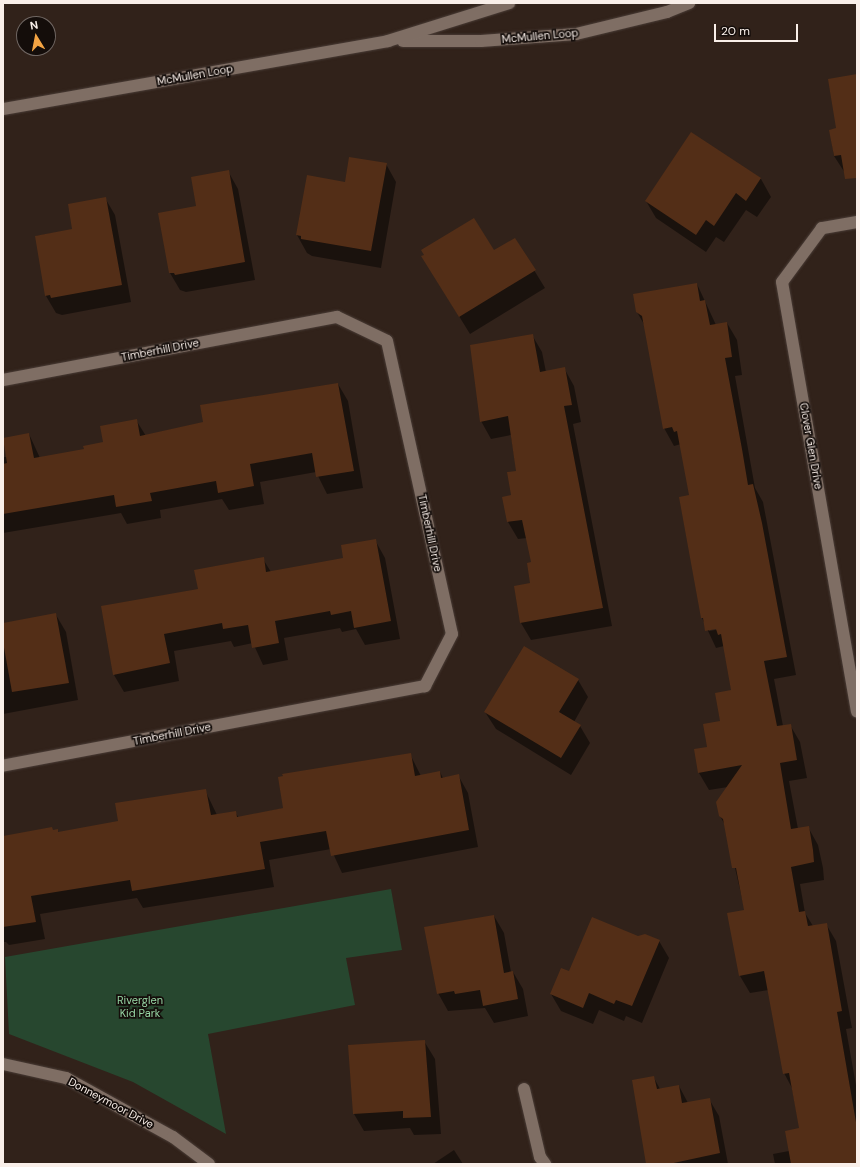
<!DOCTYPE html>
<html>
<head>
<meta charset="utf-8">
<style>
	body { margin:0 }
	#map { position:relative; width:860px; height:1167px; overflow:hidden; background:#31221a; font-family:"DM Sans",sans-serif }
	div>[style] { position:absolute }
	.green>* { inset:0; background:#27472f }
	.shadow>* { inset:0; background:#0007 }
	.building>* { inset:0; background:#532e17 }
	.roads { filter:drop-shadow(0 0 1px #4a3d37) drop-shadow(0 0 1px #4a3d37) }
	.minor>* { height:12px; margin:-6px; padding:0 6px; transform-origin:6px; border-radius:6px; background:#7f6e64 }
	span { translate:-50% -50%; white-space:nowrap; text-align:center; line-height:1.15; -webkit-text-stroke:3.5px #140d0a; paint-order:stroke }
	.street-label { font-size:11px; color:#f9efe9 }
	.park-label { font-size:11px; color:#97d6a5 }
	.frame { position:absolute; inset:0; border:4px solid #f9efe9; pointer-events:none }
	.north { position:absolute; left:16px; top:16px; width:40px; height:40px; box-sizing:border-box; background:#140d0a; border:1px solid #706763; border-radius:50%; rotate:350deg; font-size:11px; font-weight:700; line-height:16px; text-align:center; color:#f9efe9 }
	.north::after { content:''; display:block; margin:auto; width:14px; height:18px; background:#f4a443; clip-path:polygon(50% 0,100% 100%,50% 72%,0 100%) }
	.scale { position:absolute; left:714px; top:24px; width:84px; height:18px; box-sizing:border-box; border:2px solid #f9efe9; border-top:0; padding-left:5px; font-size:12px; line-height:14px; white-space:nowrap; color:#f9efe9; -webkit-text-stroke:3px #140d0a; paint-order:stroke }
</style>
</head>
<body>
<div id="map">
	<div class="green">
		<div style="clip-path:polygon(391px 889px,402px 950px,346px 958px,355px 1005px,208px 1034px,226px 1134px,133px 1082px,9px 1034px,5px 957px)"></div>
	</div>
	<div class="shadow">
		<div style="clip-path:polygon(857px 75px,857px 171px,845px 173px,834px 156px,830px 130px,837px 129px)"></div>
		<div style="clip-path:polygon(691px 133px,761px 179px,771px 197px,757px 217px,746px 210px,724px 242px,716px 237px,706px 252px,656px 218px,646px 201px)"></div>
		<div style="clip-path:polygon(386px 164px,396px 182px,381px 268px,312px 256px,307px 253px,297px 235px,308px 176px,345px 183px)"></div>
		<div style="clip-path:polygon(228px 171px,238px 189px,255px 280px,186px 292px,180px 290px,170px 273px,159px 214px,197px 207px)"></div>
		<div style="clip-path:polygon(105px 198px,115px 215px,131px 302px,62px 315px,56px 313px,46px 296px,36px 236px,73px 230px)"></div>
		<div style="clip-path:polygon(515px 239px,545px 288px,470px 334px,433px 274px,494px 252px)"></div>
		<div style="clip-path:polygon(evenodd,697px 284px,716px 325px,727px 323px,737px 340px,742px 375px,735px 376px,755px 488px,763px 502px,796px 675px,774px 679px,783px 726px,790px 725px,800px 742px,807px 778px,789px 781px,798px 829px,808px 827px,818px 845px,823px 868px,824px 880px,800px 884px,805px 913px,813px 926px,826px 924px,836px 941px,852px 1028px,846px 1029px,857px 1091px,857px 1164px,775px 1164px,773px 1154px,789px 1151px,800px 1129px,792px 1088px,784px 1073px,769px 990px,750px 993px,740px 976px,745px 911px,725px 825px,720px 816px,728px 787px,709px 790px,699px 773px,732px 691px,724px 646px,716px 648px,702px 618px,690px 496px,681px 444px,674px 446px,664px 428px,645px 326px,637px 312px,697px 284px,709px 629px,721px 629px,709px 631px,709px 629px)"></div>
		<div style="clip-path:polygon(532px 335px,542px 352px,546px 372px,564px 368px,574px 386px,581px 422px,573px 424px,612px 626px,531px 640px,521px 623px,531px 584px,532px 563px,527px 538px,518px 539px,508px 522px,517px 472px,511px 435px,491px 439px,481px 421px)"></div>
		<div style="clip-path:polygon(338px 384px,348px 401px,363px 488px,327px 494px,316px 472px,260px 482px,264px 504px,229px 510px,222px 499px,160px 510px,161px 518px,127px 524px,121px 513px,3px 533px,3px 457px,7px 457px,29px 434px,40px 458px,85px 450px,104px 443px,136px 420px,146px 436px,205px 423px)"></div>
		<div style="clip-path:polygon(375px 540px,385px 558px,400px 639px,365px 645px,356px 629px,342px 632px,340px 628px,284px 638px,288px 660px,263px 665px,253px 643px,234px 647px,231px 641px,174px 651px,179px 681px,124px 692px,114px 675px,199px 589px,263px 559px,271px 572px,344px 559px)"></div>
		<div style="clip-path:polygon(56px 615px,66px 632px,78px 700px,3px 714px,3px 624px)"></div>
		<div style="clip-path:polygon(578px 680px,588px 697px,574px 722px,580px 726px,590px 743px,571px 775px,496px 729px,485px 712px)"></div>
		<div style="clip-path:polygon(410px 754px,421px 776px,440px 772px,443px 778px,458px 775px,468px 793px,478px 847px,342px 873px,331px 849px,269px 860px,274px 887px,143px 908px,137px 898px,40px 914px,45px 939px,9px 945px,6px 942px,3px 942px,3px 837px,57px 830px,59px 833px,119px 822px,205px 790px,217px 815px,235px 812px,239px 818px,284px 808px)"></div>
		<div style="clip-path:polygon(494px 916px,504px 933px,511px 972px,513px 972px,523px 989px,528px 1016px,494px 1023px,485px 1008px,448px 1011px,438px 993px)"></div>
		<div style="clip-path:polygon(638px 937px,659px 941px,669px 958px,642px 1023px,626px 1016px,624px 1021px,599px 1010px,593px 1024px,561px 1011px,551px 994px)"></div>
		<div style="clip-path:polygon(424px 1041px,435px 1059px,441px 1134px,414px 1135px,410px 1128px,364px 1131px,354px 1114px)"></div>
		<div style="clip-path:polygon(654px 1078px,660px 1089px,679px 1086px,688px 1103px,709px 1099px,719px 1116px,728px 1164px,647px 1164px)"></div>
		<div style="clip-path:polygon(454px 1150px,463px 1164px,433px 1164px)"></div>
	</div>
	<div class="building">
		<div style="clip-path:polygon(857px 74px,857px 178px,845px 179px,841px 155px,834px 156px,829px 130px,836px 128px,828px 79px)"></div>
		<div style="clip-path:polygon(691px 132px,761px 178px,746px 201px,736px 193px,714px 226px,706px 220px,696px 235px,645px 201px)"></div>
		<div style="clip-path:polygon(349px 157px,387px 163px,371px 251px,301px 239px,301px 236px,296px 235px,307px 175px,345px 182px)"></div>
		<div style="clip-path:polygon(229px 170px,245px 262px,175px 275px,174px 273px,169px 273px,158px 213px,196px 206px,191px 177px)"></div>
		<div style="clip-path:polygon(106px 197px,122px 285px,51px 298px,50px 295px,45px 296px,35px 236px,72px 229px,68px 204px)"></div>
		<div style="clip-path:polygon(474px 218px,494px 250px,515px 238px,536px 270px,459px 317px,421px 256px,424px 255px,421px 250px)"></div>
		<div style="clip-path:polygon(697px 283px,700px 301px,705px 300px,710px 325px,727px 322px,732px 357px,725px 358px,742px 449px,748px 485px,753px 484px,762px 523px,787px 657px,764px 661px,777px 726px,791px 724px,797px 760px,780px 763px,791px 829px,809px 826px,813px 850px,814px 862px,791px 867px,799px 912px,805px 911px,808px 926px,827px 923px,842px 1011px,837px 1012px,857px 1128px,857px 1164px,791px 1164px,785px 1131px,799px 1128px,789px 1073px,783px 1074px,764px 971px,739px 976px,727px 913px,744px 910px,736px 868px,732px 868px,723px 819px,719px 816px,716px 802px,742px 765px,698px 773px,694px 749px,707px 747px,703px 724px,720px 721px,715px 693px,731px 690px,721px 634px,718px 635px,716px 629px,705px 631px,703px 618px,701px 618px,679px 497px,689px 495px,677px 431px,674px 432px,672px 427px,663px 429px,642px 316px,636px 312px,633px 294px)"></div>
		<div style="clip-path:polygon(533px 334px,540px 372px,565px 367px,572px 405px,564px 406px,603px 608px,520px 623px,514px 586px,530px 583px,527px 563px,531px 562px,522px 520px,507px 522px,502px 497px,511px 495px,507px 472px,516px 471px,508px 416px,480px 422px,470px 345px)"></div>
		<div style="clip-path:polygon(338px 383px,354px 471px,316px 477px,312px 453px,250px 464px,254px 486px,218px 493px,216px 481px,150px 493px,152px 501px,116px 507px,114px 495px,3px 514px,3px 464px,7px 463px,3px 438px,29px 433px,34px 458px,84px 449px,83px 446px,103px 442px,100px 426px,137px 419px,140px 436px,203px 422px,200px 405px)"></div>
		<div style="clip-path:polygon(376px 539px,391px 621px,354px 628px,351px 611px,331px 615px,330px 611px,275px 621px,279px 643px,252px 648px,248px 625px,223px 629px,222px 623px,164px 634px,170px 663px,113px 675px,101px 606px,198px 589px,194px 570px,264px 557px,266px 572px,343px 558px,341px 545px)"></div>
		<div style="clip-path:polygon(56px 613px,69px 683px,12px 692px,3px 642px,3px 623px)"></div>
		<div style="clip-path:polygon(524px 646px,579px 679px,559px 712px,581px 725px,561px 758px,484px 712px)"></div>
		<div style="clip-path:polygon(411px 753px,415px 776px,440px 771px,441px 778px,459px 774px,469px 830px,331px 856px,326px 831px,260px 842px,265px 869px,132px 891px,130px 880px,31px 896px,36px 922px,3px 927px,3px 836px,52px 827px,53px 830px,58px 829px,58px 832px,118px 821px,115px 803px,206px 789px,211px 815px,236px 811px,237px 817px,283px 808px,278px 777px,283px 776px,282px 774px)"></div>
		<div style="clip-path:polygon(494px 915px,504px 973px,513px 971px,518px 999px,483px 1006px,480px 990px,455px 994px,454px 991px,437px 994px,424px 927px)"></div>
		<div style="clip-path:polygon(592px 917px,638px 936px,645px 934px,660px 940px,632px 1006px,616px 1000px,614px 1004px,589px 993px,583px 1008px,550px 994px,561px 968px,569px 971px)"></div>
		<div style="clip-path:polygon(425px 1040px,431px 1117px,403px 1118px,403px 1111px,353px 1114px,348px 1045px)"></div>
		<div style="clip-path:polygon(654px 1076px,657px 1089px,679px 1085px,682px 1103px,710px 1098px,720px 1153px,669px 1164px,646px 1164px,632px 1080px)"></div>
	</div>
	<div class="roads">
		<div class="minor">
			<div style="left:403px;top:41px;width:78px"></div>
			<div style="left:481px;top:41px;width:95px;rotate:-4.2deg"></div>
			<div style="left:576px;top:34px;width:94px;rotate:-13.6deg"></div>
			<div style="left:667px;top:12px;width:24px;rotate:-22deg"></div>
			<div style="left:3px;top:109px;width:391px;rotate:-10deg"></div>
			<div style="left:388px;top:41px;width:127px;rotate:-17.4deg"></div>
			<div style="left:857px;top:222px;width:36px;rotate:170deg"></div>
			<div style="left:822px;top:228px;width:67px;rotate:126.5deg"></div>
			<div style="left:782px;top:282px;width:436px;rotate:80.1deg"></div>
			<div style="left:3px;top:380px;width:340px;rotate:-10.7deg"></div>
			<div style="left:337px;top:317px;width:55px;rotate:25.6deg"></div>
			<div style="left:387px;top:341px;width:300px;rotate:77.5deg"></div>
			<div style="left:452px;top:634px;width:59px;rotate:117.4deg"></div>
			<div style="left:425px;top:686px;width:430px;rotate:169.3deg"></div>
			<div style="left:3px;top:1064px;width:65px;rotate:12.5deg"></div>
			<div style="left:66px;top:1078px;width:122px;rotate:28.9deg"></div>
			<div style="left:173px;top:1137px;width:45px;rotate:36.9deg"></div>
			<div style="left:524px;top:1089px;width:70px;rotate:76.8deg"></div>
			<div style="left:540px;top:1157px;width:9px;rotate:54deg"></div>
		</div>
	</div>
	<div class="street-label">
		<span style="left:540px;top:36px;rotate:-5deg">McMullen Loop</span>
		<span style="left:195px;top:75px;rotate:-10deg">McMullen Loop</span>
		<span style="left:160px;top:350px;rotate:-11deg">Timberhill Drive</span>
		<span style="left:811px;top:446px;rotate:80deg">Clover Glen Drive</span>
		<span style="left:430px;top:533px;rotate:78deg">Timberhill Drive</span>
		<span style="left:172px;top:734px;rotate:-11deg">Timberhill Drive</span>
		<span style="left:111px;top:1103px;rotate:28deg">Donneymoor Drive</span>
	</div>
	<div class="park-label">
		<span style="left:140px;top:1007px">Riverglen<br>Kid Park</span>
	</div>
	<div class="frame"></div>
	<div class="north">N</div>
	<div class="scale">20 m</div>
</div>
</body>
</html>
